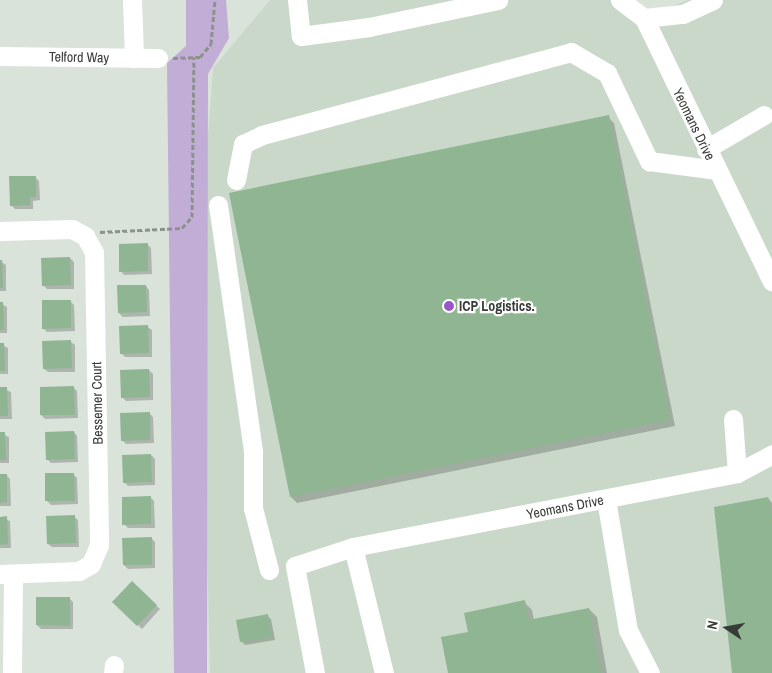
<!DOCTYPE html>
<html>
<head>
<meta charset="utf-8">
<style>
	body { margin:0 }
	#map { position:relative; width:772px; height:673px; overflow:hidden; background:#d9e3da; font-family:"Archivo Narrow",sans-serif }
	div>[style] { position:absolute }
	.built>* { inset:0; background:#c9d8c9 }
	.green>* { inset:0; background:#c2add6 }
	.shadow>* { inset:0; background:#0003 }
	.building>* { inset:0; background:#90b592 }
	.path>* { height:3px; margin-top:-1.5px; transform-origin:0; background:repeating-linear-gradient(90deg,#8b928b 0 5px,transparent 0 7.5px) }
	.minor>* { height:19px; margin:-9.5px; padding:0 9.5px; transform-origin:9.5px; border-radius:9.5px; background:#fff }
	.dots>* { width:14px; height:14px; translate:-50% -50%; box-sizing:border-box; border:2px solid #fff; border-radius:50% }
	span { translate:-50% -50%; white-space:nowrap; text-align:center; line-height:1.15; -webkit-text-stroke:4.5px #fff; paint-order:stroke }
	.street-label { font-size:14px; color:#383c38 }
	.poi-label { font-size:14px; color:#383c38; font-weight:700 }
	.left { translate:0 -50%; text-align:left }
	.north { position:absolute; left:702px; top:603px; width:50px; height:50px; -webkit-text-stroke:4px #fff; paint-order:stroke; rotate:282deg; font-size:14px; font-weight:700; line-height:20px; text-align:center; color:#383c38 }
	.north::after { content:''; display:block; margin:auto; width:18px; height:22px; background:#383c38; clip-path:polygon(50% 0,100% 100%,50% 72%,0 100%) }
</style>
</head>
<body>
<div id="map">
	<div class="built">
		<div style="clip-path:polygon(270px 0,630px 0,644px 18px,688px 0,772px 0,772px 673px,210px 673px,200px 248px,213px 68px)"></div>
	</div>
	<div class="green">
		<div style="clip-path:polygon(186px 0,226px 0,229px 38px,208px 74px,207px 673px,174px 673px,167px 63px,186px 46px)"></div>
	</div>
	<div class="shadow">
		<div style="clip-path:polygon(608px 117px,614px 123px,675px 426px,297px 503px,291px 497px)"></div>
		<div style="clip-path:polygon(35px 177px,39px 181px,40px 200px,33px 201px,33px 209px,15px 209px,11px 205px)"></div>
		<div style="clip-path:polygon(147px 244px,151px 248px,152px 274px,124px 275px,121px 271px)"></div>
		<div style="clip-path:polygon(70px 258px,74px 262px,74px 289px,47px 289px,43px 285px)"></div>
		<div style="clip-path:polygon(0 261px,6px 265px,6px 291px,0 291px)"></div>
		<div style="clip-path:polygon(146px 286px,149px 290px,150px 316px,123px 317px,119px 313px)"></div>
		<div style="clip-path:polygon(70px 301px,74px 305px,75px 331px,47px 332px,43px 328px)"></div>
		<div style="clip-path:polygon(0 303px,7px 307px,7px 333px,0 333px)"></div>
		<div style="clip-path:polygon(148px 327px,152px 330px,152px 357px,125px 357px,121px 353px)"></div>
		<div style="clip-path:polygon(71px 342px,75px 345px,75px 372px,48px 372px,44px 369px)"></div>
		<div style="clip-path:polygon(0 344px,8px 348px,8px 374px,0 374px)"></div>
		<div style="clip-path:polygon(149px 370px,153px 374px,153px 400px,126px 401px,122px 397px)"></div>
		<div style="clip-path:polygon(73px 387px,77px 391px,78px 418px,45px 419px,41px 415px)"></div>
		<div style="clip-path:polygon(0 388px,11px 392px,12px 419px,0 419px)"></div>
		<div style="clip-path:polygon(149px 413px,153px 417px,154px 443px,126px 444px,122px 440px)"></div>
		<div style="clip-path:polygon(74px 432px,77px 436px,78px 462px,51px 463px,47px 459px)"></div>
		<div style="clip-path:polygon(0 433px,9px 437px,9px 463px,0 463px)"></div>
		<div style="clip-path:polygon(151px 455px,155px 459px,155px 485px,128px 486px,124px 482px)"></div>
		<div style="clip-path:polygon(73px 474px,77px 478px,78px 504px,51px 505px,47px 501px)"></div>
		<div style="clip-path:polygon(6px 475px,10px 479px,11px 506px,0 506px,0 476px)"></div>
		<div style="clip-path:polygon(150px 497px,154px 501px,155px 528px,128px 528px,124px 524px)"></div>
		<div style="clip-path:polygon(768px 498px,772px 503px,772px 673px,733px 673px)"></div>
		<div style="clip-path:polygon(74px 517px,78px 520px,79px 547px,52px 547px,48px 544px)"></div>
		<div style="clip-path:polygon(0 518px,10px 521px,11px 548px,0 548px)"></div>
		<div style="clip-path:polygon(151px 538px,155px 542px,155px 568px,128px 569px,124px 565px)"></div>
		<div style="clip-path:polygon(132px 583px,160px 609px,142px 629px,114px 602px)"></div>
		<div style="clip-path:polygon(69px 598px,73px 602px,73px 629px,41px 629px,37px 625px)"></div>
		<div style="clip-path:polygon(524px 602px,532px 610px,534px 620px,589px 609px,597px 617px,607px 673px,449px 673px,469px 633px)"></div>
		<div style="clip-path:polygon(267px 616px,271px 619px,275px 640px,245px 645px,241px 641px)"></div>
	</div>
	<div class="building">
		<div style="clip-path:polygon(609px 115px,670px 420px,290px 497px,229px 193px)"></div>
		<div style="clip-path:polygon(9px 176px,36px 176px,36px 197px,30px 197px,30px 205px,10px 206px)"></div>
		<div style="clip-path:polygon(148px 243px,148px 271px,119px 272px,119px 244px)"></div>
		<div style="clip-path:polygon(70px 257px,71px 285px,42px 286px,41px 258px)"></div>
		<div style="clip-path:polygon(0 260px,2px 260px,3px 288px,0 288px)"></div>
		<div style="clip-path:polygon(117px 285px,146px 285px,147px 312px,118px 313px)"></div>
		<div style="clip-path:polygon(42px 300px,71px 300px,71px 328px,42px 329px)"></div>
		<div style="clip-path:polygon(0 302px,3px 302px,4px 330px,0 330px)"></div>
		<div style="clip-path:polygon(148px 325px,149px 353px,120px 354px,119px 326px)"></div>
		<div style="clip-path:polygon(71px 340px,72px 368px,43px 369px,42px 341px)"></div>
		<div style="clip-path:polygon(0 343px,4px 343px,5px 371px,0 371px)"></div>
		<div style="clip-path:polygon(149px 369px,150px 397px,121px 398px,120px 370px)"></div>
		<div style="clip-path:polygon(74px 386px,75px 415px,40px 415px,40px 387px)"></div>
		<div style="clip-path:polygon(0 387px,7px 387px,8px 416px,0 416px)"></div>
		<div style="clip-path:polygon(150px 412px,150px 440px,121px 441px,120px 413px)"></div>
		<div style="clip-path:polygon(74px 431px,75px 459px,46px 460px,45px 432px)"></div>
		<div style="clip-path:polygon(0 432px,5px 432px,6px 460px,0 460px)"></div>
		<div style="clip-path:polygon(151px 454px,152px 482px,123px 483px,122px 455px)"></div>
		<div style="clip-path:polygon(45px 473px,74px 473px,75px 501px,45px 501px)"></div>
		<div style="clip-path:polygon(0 474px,7px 474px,7px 502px,0 503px)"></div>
		<div style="clip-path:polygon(151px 496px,151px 524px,122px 525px,122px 497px)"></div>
		<div style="clip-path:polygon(768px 497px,772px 515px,772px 673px,732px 673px,714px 507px)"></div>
		<div style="clip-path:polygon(75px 515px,76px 543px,47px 544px,46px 516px)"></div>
		<div style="clip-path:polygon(7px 516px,8px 544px,0 545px,0 517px)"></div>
		<div style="clip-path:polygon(152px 537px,152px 565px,123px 565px,122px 538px)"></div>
		<div style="clip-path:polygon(132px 581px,157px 605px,137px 626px,112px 602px)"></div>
		<div style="clip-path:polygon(36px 597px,70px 597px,70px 626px,36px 625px)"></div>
		<div style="clip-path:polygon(525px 600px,528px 620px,589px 608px,601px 673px,448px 673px,441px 637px,468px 632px,464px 613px)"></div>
		<div style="clip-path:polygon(268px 614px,271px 637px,240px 642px,236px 620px)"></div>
	</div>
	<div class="path">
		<div style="left:173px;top:58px;width:27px;rotate:-2deg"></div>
		<div style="left:200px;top:57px;width:17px;rotate:-50deg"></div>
		<div style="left:211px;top:44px;width:44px;rotate:-84.8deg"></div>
		<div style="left:100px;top:232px;width:82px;rotate:-2.8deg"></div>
		<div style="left:182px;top:228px;width:15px;rotate:-48deg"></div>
		<div style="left:192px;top:217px;width:160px;rotate:-89.3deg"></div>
	</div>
	<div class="minor">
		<div style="left:132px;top:0;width:58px;rotate:88deg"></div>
		<div style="left:297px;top:0;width:36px;rotate:84deg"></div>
		<div style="left:301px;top:36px;width:69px;rotate:-7.5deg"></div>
		<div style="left:369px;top:27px;width:132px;rotate:-11.8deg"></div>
		<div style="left:620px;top:0;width:30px;rotate:37deg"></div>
		<div style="left:644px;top:18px;width:293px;rotate:64.1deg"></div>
		<div style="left:644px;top:18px;width:39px;rotate:-6deg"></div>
		<div style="left:683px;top:14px;width:33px;rotate:-25deg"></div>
		<div style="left:0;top:56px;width:158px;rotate:0.7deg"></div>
		<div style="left:706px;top:149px;width:67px;rotate:-30.4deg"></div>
		<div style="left:236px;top:180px;width:37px;rotate:-79deg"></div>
		<div style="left:243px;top:144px;width:21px;rotate:-25deg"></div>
		<div style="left:262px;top:135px;width:320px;rotate:-15deg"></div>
		<div style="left:571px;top:52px;width:42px;rotate:30.3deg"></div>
		<div style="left:607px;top:73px;width:98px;rotate:64.5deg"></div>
		<div style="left:649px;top:161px;width:69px;rotate:7.5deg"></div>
		<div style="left:218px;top:205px;width:249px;rotate:81.9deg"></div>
		<div style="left:253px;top:452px;width:56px;rotate:90deg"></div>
		<div style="left:253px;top:508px;width:64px;rotate:75.5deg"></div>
		<div style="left:0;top:231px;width:72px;rotate:-1.6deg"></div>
		<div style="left:72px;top:229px;width:15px;rotate:28deg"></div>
		<div style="left:85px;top:236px;width:18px;rotate:61deg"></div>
		<div style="left:94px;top:252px;width:293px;rotate:89deg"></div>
		<div style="left:99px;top:545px;width:21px;rotate:113deg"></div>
		<div style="left:91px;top:564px;width:14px;rotate:150deg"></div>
		<div style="left:79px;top:571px;width:79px;rotate:177.8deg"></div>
		<div style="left:733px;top:419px;width:54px;rotate:85.8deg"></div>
		<div style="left:606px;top:499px;width:133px;rotate:80.5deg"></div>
		<div style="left:628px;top:630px;width:48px;rotate:62.9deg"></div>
		<div style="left:353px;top:547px;width:130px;rotate:76.2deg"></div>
		<div style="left:12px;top:673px;width:99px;rotate:-89.4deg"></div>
		<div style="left:113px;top:673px;width:8px;rotate:-83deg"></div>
		<div style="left:315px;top:673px;width:109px;rotate:-100.6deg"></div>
		<div style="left:295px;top:566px;width:61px;rotate:-18.1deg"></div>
		<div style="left:353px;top:547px;width:391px;rotate:-10.9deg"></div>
		<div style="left:737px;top:473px;width:40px;rotate:-28deg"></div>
	</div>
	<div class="dots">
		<div style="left:449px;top:306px;background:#9956cb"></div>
	</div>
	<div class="street-label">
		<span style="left:79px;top:57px;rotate:1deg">Telford Way</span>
		<span style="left:694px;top:124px;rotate:64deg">Yeomans Drive</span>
		<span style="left:97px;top:403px;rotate:-91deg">Bessemer Court</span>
		<span style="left:565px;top:507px;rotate:-11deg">Yeomans Drive</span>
	</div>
	<div class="poi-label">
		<span class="left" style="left:459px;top:306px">ICP Logistics.</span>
	</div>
	<div class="north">N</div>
</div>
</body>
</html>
